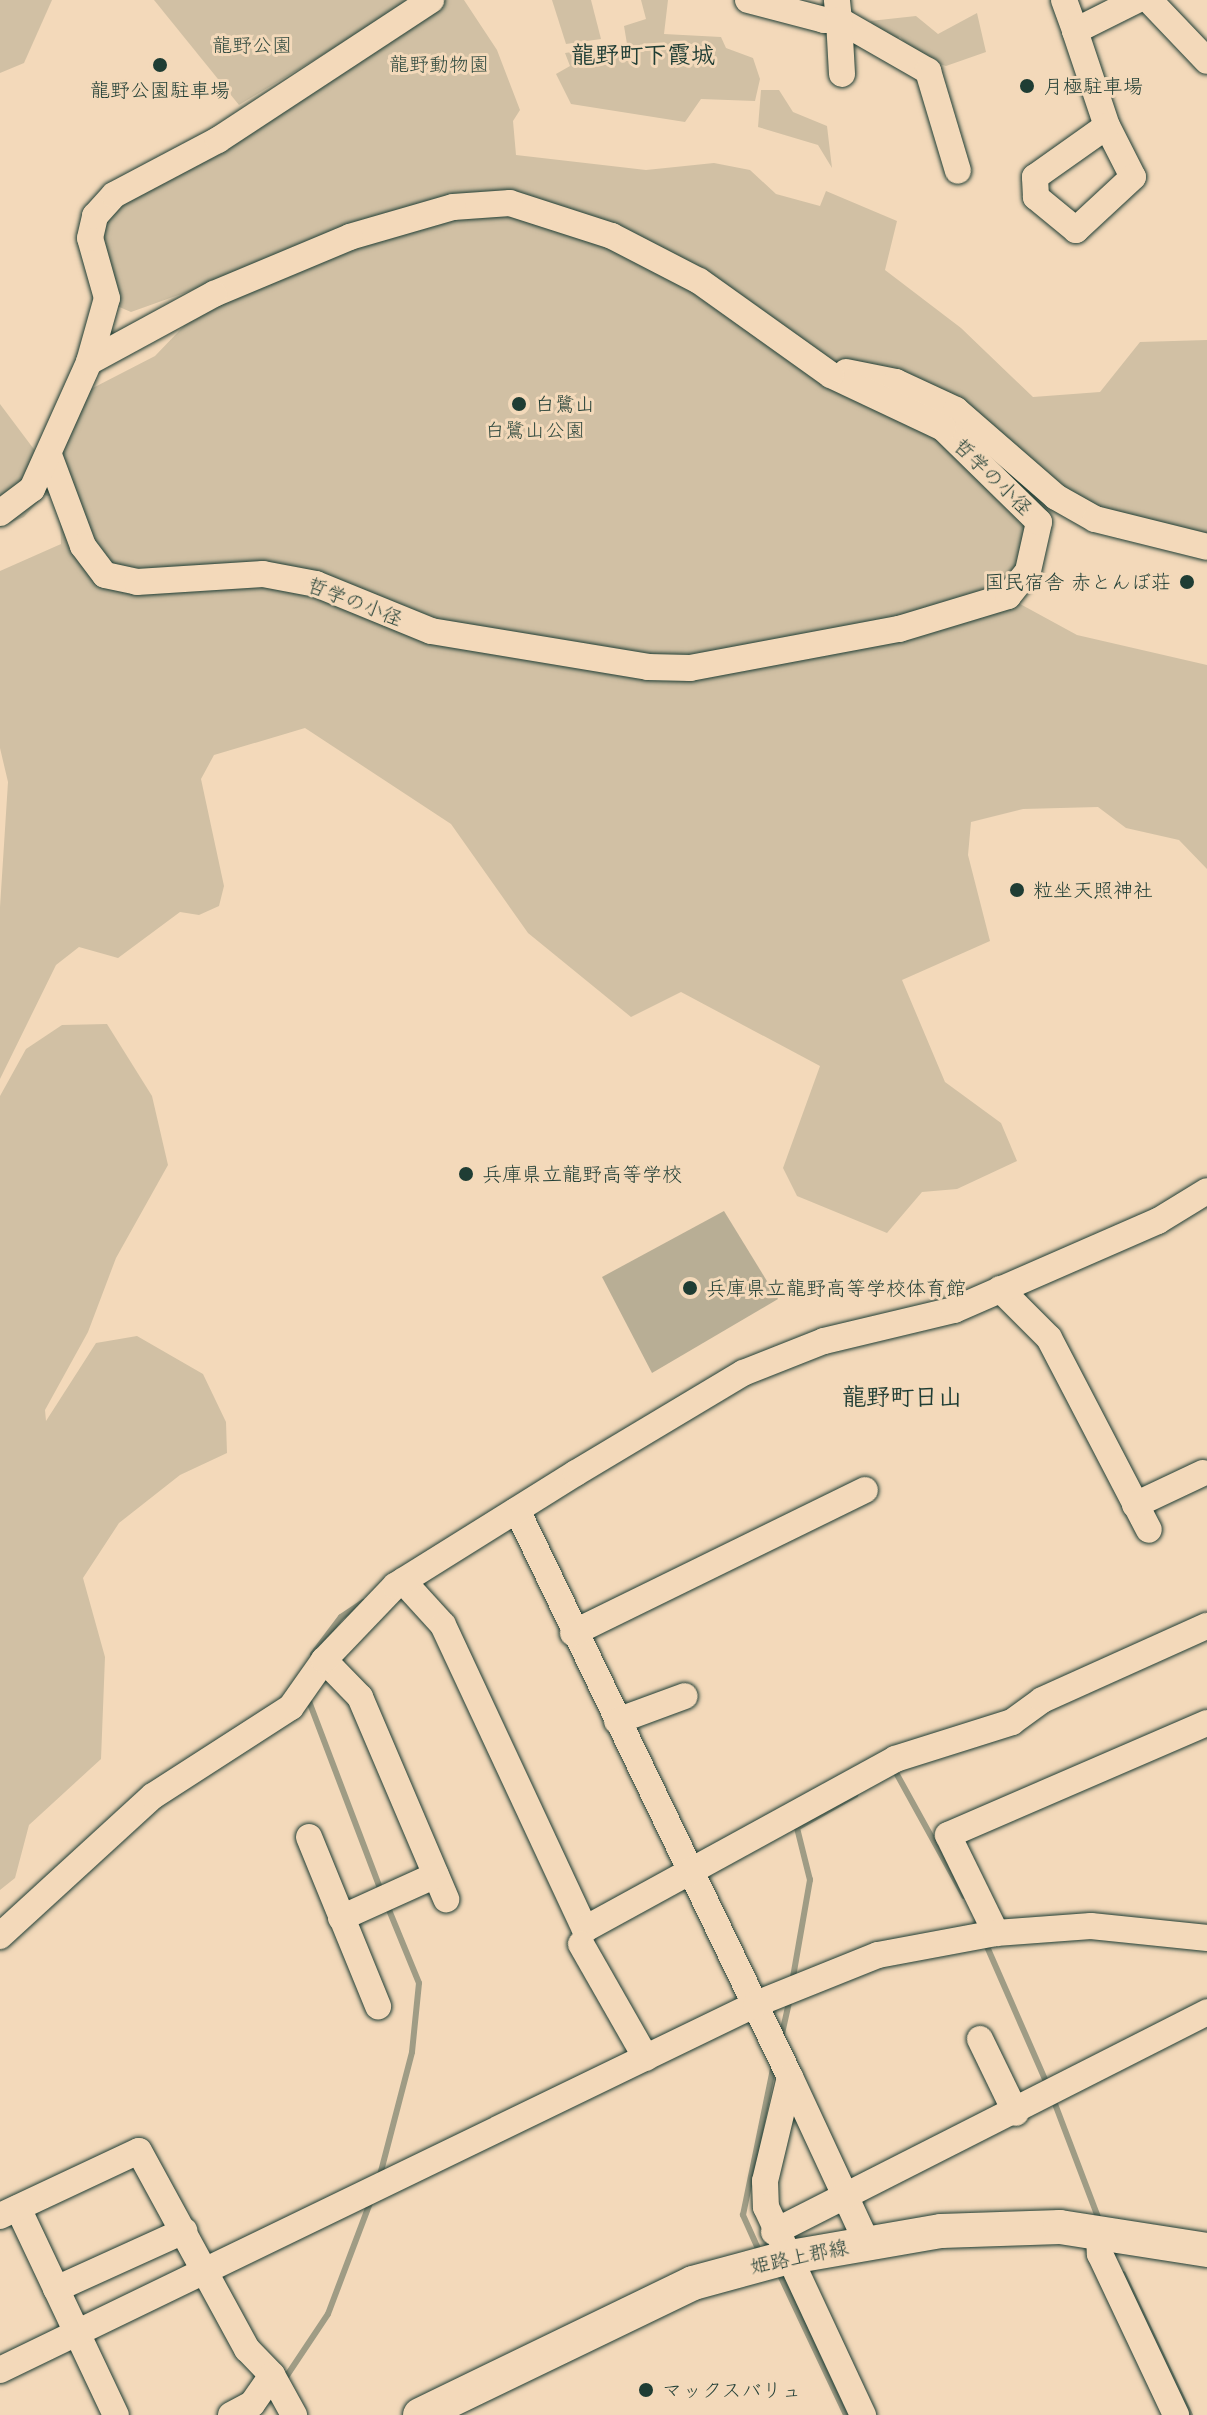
<!DOCTYPE html>
<html>
<head>
<meta charset="utf-8">
<style>
	body { margin:0 }
	#map { position:relative; width:1207px; height:2415px; overflow:hidden; background:#f3d9ba; font-family:"Shantell Sans","Klee One",sans-serif }
	div>[style] { position:absolute }
	.green>* { inset:0; background:#d1c0a4 }
	.stream>* { height:6px; margin:-3px; padding:0 3px; transform-origin:3px; border-radius:3px; background:#9f9c85 }
	.building>* { inset:0; background:#b8ae95 }
	.roads { filter:drop-shadow(0 0 2px #1f3d34) drop-shadow(0 0 2px #1f3d34) }
	.minor>* { height:26px; margin:-13px; padding:0 13px; transform-origin:13px; border-radius:13px; background:#f3d9ba }
	.major>* { height:34px; margin:-17px; padding:0 17px; transform-origin:17px; border-radius:17px; background:#f3d9ba }
	.dots>* { width:22px; height:22px; translate:-50% -50%; box-sizing:border-box; border:4px solid #f3d9ba; border-radius:50% }
	span { translate:-50% -50%; white-space:nowrap; text-align:center; line-height:1.15; -webkit-text-stroke:6px #f3d9ba; paint-order:stroke }
	.park-label { font-size:20px; color:#314a3f }
	.poi-label { font-size:20px; color:#1f3d34 }
	.left { translate:0 -50%; text-align:left }
	.right { translate:-100% -50%; text-align:right }
	.street-label { font-size:20px; color:#1f3d34 }
	.quarter-label { font-size:24px; color:#1f3d34; font-weight:700 }
</style>
</head>
<body>
<div id="map">
	<div class="green">
		<div style="clip-path:polygon(0 0,52px 0,24px 63px,0 73px)"></div>
		<div style="clip-path:polygon(154px 0,414px 0,239px 105px)"></div>
		<div style="clip-path:polygon(444px 0,464px 0,497px 50px,520px 110px,513px 121px,516px 155px,646px 170px,714px 163px,750px 170px,776px 194px,820px 206px,826px 191px,897px 221px,885px 270px,961px 328px,1033px 397px,1100px 392px,1140px 342px,1207px 340px,1207px 542px,1059px 502px,1041px 503px,1021px 550px,1013px 600px,1077px 635px,1207px 665px,1207px 869px,1179px 840px,1126px 828px,1098px 807px,1023px 809px,971px 822px,968px 855px,990px 941px,902px 980px,945px 1082px,1001px 1123px,1017px 1161px,957px 1189px,922px 1192px,887px 1233px,797px 1196px,783px 1168px,820px 1066px,681px 992px,631px 1017px,528px 933px,451px 824px,305px 728px,214px 755px,201px 779px,224px 886px,219px 906px,199px 915px,180px 912px,118px 958px,79px 947px,56px 965px,0 1079px,0 907px,8px 782px,0 748px,0 571px,61px 544px,59px 498px,44px 495px,24px 517px,0 527px,0 404px,39px 456px,87px 391px,155px 356px,204px 305px,201px 287px,131px 312px,117px 306px,101px 228px,122px 203px,266px 120px)"></div>
		<div style="clip-path:polygon(552px 0,591px 0,601px 39px,566px 44px)"></div>
		<div style="clip-path:polygon(641px 0,668px 0,664px 34px,721px 37px,726px 48px,753px 58px,760px 79px,755px 101px,701px 99px,685px 122px,571px 104px,556px 74px,570px 66px,565px 53px,627px 44px,624px 26px,646px 19px)"></div>
		<div style="clip-path:polygon(977px 13px,986px 52px,946px 66px,919px 58px,900px 37px,886px 44px,870px 21px,916px 16px,938px 34px)"></div>
		<div style="clip-path:polygon(761px 90px,779px 90px,793px 112px,827px 126px,832px 168px,818px 145px,758px 127px)"></div>
		<div style="clip-path:polygon(107px 1024px,152px 1096px,168px 1165px,116px 1258px,88px 1332px,45px 1410px,46px 1421px,96px 1343px,137px 1336px,203px 1374px,226px 1422px,227px 1453px,180px 1475px,119px 1523px,83px 1578px,105px 1657px,101px 1759px,29px 1825px,15px 1878px,0 1890px,0 1096px,26px 1049px,62px 1025px)"></div>
	</div>
	<div class="stream">
		<div style="left:313px;top:1654px;width:46px;rotate:-52.9deg"></div>
		<div style="left:341px;top:1617px;width:27px;rotate:-34deg"></div>
		<div style="left:307px;top:1696px;width:209px;rotate:69.2deg"></div>
		<div style="left:894px;top:1769px;width:145px;rotate:61.1deg"></div>
		<div style="left:985px;top:1942px;width:157px;rotate:66.4deg"></div>
		<div style="left:792px;top:1983px;width:105px;rotate:-80.1deg"></div>
		<div style="left:810px;top:1880px;width:54px;rotate:-104deg"></div>
		<div style="left:797px;top:1828px;width:67px;rotate:-29.6deg"></div>
		<div style="left:781px;top:2038px;width:41px;rotate:-77.3deg"></div>
		<div style="left:1052px;top:2096px;width:133px;rotate:69.2deg"></div>
		<div style="left:379px;top:2179px;width:131px;rotate:-75.4deg"></div>
		<div style="left:412px;top:2052px;width:69px;rotate:-84.2deg"></div>
		<div style="left:419px;top:1983px;width:84px;rotate:-112.3deg"></div>
		<div style="left:760px;top:2253px;width:42px;rotate:-114.1deg"></div>
		<div style="left:743px;top:2215px;width:154px;rotate:-78.4deg"></div>
		<div style="left:779px;top:2273px;width:157px;rotate:64.7deg"></div>
		<div style="left:1123px;top:2274px;width:156px;rotate:64.6deg"></div>
		<div style="left:284px;top:2380px;width:79px;rotate:-56.3deg"></div>
		<div style="left:328px;top:2314px;width:122px;rotate:-69.3deg"></div>
	</div>
	<div class="building">
		<div style="clip-path:polygon(724px 1211px,778px 1299px,652px 1373px,602px 1277px)"></div>
	</div>
	<div class="roads">
		<div class="minor">
			<div style="left:748px;top:0;width:79px;rotate:14.7deg"></div>
			<div style="left:824px;top:20px;width:15px"></div>
			<div style="left:839px;top:20px;width:20px;rotate:-96deg"></div>
			<div style="left:1064px;top:0;width:33px;rotate:70deg"></div>
			<div style="left:1075px;top:31px;width:69px;rotate:-26.6deg"></div>
			<div style="left:1149px;top:0;width:84px;rotate:46.4deg"></div>
			<div style="left:839px;top:20px;width:103px;rotate:29.8deg"></div>
			<div style="left:928px;top:71px;width:104px;rotate:73.3deg"></div>
			<div style="left:839px;top:20px;width:54px;rotate:86.8deg"></div>
			<div style="left:1075px;top:31px;width:100px;rotate:71.4deg"></div>
			<div style="left:1107px;top:126px;width:57px;rotate:63deg"></div>
			<div style="left:1133px;top:177px;width:78px;rotate:137.1deg"></div>
			<div style="left:1076px;top:230px;width:52px;rotate:-140.5deg"></div>
			<div style="left:1036px;top:197px;width:20px;rotate:-93deg"></div>
			<div style="left:1035px;top:177px;width:88px;rotate:-35.3deg"></div>
			<div style="left:846px;top:372px;width:51px;rotate:11.3deg"></div>
			<div style="left:896px;top:382px;width:66px;rotate:25deg"></div>
			<div style="left:956px;top:410px;width:133px;rotate:41deg"></div>
			<div style="left:1056px;top:497px;width:45px;rotate:29.4deg"></div>
			<div style="left:1095px;top:519px;width:115px;rotate:14deg"></div>
			<div style="left:49px;top:455px;width:97px;rotate:69.5deg"></div>
			<div style="left:83px;top:546px;width:36px;rotate:53deg"></div>
			<div style="left:105px;top:575px;width:33px;rotate:12deg"></div>
			<div style="left:137px;top:582px;width:126px;rotate:-3.6deg"></div>
			<div style="left:263px;top:574px;width:54px;rotate:10.7deg"></div>
			<div style="left:316px;top:584px;width:124px;rotate:22.2deg"></div>
			<div style="left:431px;top:631px;width:220px;rotate:9.4deg"></div>
			<div style="left:648px;top:667px;width:42px;rotate:1.4deg"></div>
			<div style="left:690px;top:668px;width:213px;rotate:-10.6deg"></div>
			<div style="left:899px;top:629px;width:114px;rotate:-16.8deg"></div>
			<div style="left:1008px;top:596px;width:32px;rotate:-51deg"></div>
			<div style="left:1028px;top:571px;width:50px;rotate:-77.3deg"></div>
			<div style="left:1039px;top:522px;width:134px;rotate:-135.6deg"></div>
			<div style="left:943px;top:428px;width:124px;rotate:-154.7deg"></div>
			<div style="left:831px;top:375px;width:162px;rotate:-144.5deg"></div>
			<div style="left:699px;top:281px;width:98px;rotate:-152.7deg"></div>
			<div style="left:612px;top:236px;width:107px;rotate:-162.1deg"></div>
			<div style="left:510px;top:203px;width:57px;rotate:176deg"></div>
			<div style="left:453px;top:207px;width:107px;rotate:163.8deg"></div>
			<div style="left:350px;top:237px;width:147px;rotate:157.3deg"></div>
			<div style="left:214px;top:294px;width:142px;rotate:151.5deg"></div>
			<div style="left:0;top:513px;width:40px;rotate:-37deg"></div>
			<div style="left:32px;top:489px;width:139px;rotate:-65.8deg"></div>
			<div style="left:89px;top:362px;width:66px;rotate:-74.3deg"></div>
			<div style="left:107px;top:298px;width:62px;rotate:-105.8deg"></div>
			<div style="left:90px;top:238px;width:23px;rotate:-77deg"></div>
			<div style="left:95px;top:216px;width:28px;rotate:-48deg"></div>
			<div style="left:114px;top:195px;width:118px;rotate:-27.9deg"></div>
			<div style="left:218px;top:140px;width:255px;rotate:-33.3deg"></div>
			<div style="left:1000px;top:1289px;width:69px;rotate:45deg"></div>
			<div style="left:1049px;top:1338px;width:216px;rotate:62.5deg"></div>
			<div style="left:1135px;top:1505px;width:75px;rotate:-25.2deg"></div>
			<div style="left:517px;top:1510px;width:629px;rotate:64.29deg"></div>
			<div style="left:790px;top:2077px;width:107px;rotate:103.5deg"></div>
			<div style="left:765px;top:2181px;width:26px;rotate:88deg"></div>
			<div style="left:766px;top:2207px;width:230px;rotate:65deg"></div>
			<div style="left:403px;top:1581px;width:59px;rotate:47.7deg"></div>
			<div style="left:443px;top:1625px;width:336px;rotate:65deg"></div>
			<div style="left:585px;top:1929px;width:354px;rotate:-28.7deg"></div>
			<div style="left:895px;top:1759px;width:123px;rotate:-17.5deg"></div>
			<div style="left:1012px;top:1722px;width:37px;rotate:-36deg"></div>
			<div style="left:1042px;top:1700px;width:181px;rotate:-24.2deg"></div>
			<div style="left:573px;top:1633px;width:325px;rotate:-26.1deg"></div>
			<div style="left:324px;top:1660px;width:52px;rotate:45.8deg"></div>
			<div style="left:360px;top:1697px;width:220px;rotate:66.9deg"></div>
			<div style="left:617px;top:1721px;width:72px;rotate:-20.2deg"></div>
			<div style="left:309px;top:1837px;width:183px;rotate:67.8deg"></div>
			<div style="left:341px;top:1918px;width:104px;rotate:-24.4deg"></div>
			<div style="left:996px;top:1933px;width:109px;rotate:-116.1deg"></div>
			<div style="left:948px;top:1835px;width:282px;rotate:-23.4deg"></div>
			<div style="left:0;top:1936px;width:207px;rotate:-42.5deg"></div>
			<div style="left:153px;top:1796px;width:164px;rotate:-32.8deg"></div>
			<div style="left:291px;top:1707px;width:57px;rotate:-54.9deg"></div>
			<div style="left:324px;top:1660px;width:103px;rotate:-46.2deg"></div>
			<div style="left:395px;top:1586px;width:213px;rotate:-32deg"></div>
			<div style="left:576px;top:1473px;width:195px;rotate:-30.9deg"></div>
			<div style="left:743px;top:1373px;width:87px;rotate:-21.6deg"></div>
			<div style="left:824px;top:1341px;width:134px;rotate:-13.4deg"></div>
			<div style="left:954px;top:1310px;width:223px;rotate:-23.6deg"></div>
			<div style="left:1158px;top:1221px;width:57px;rotate:-31.5deg"></div>
			<div style="left:581px;top:1944px;width:131px;rotate:60.3deg"></div>
			<div style="left:980px;top:2039px;width:82px;rotate:64.1deg"></div>
			<div style="left:790px;top:2077px;width:183px;rotate:65.1deg"></div>
			<div style="left:18px;top:2208px;width:229px;rotate:64.7deg"></div>
			<div style="left:0;top:2216px;width:153px;rotate:-25.1deg"></div>
			<div style="left:139px;top:2151px;width:226px;rotate:61.4deg"></div>
			<div style="left:247px;top:2349px;width:36px;rotate:46deg"></div>
			<div style="left:272px;top:2375px;width:46px;rotate:61.2deg"></div>
			<div style="left:1099px;top:2231px;width:23px;rotate:88deg"></div>
			<div style="left:1100px;top:2254px;width:178px;rotate:64.7deg"></div>
			<div style="left:774px;top:2232px;width:486px;rotate:-26.9deg"></div>
			<div style="left:56px;top:2289px;width:141px;rotate:-24.4deg"></div>
			<div style="left:0;top:2370px;width:840px;rotate:-25.83deg"></div>
			<div style="left:756px;top:2004px;width:131px;rotate:-21.9deg"></div>
			<div style="left:878px;top:1955px;width:120px;rotate:-10.6deg"></div>
			<div style="left:996px;top:1933px;width:95px;rotate:-4.2deg"></div>
			<div style="left:1091px;top:1926px;width:117px;rotate:5.9deg"></div>
			<div style="left:231px;top:2415px;width:24px;rotate:-28deg"></div>
			<div style="left:252px;top:2404px;width:35px;rotate:-55deg"></div>
		</div>
		<div class="major">
			<div style="left:420px;top:2415px;width:303px;rotate:-25.8deg"></div>
			<div style="left:693px;top:2283px;width:95px;rotate:-15.2deg"></div>
			<div style="left:785px;top:2258px;width:158px;rotate:-9.8deg"></div>
			<div style="left:941px;top:2231px;width:119px;rotate:-1.9deg"></div>
			<div style="left:1060px;top:2227px;width:149px;rotate:8.9deg"></div>
		</div>
	</div>
	<div class="dots">
		<div style="left:160px;top:65px;background:#1f3d34"></div>
		<div style="left:1027px;top:86px;background:#1f3d34"></div>
		<div style="left:519px;top:404px;background:#1f3d34"></div>
		<div style="left:1187px;top:582px;background:#1f3d34"></div>
		<div style="left:1017px;top:890px;background:#1f3d34"></div>
		<div style="left:466px;top:1174px;background:#1f3d34"></div>
		<div style="left:690px;top:1288px;background:#1f3d34"></div>
		<div style="left:646px;top:2390px;background:#1f3d34"></div>
	</div>
	<div class="park-label">
		<span style="left:252px;top:45px">龍野公園</span>
		<span style="left:439px;top:64px">龍野動物園</span>
		<span style="left:535px;top:430px">白鷺山公園</span>
	</div>
	<div class="poi-label">
		<span class="left" style="left:1043px;top:86px">月極駐車場</span>
		<span style="left:160px;top:90px">龍野公園駐車場</span>
		<span class="left" style="left:535px;top:404px">白鷺山</span>
		<span class="right" style="left:1171px;top:582px">国民宿舎 赤とんぼ荘</span>
		<span class="left" style="left:1033px;top:890px">粒坐天照神社</span>
		<span class="left" style="left:482px;top:1174px">兵庫県立龍野高等学校</span>
		<span class="left" style="left:706px;top:1288px">兵庫県立龍野高等学校体育館</span>
		<span class="left" style="left:662px;top:2390px">マックスバリュ</span>
	</div>
	<div class="street-label">
		<span style="left:993px;top:477px;rotate:44deg">哲学の小径</span>
		<span style="left:355px;top:602px;rotate:21deg">哲学の小径</span>
		<span style="left:799px;top:2257px;rotate:-12deg">姫路上郡線</span>
	</div>
	<div class="quarter-label">
		<span style="left:643px;top:56px">龍野町下霞城</span>
		<span style="left:902px;top:1398px">龍野町日山</span>
	</div>
</div>
</body>
</html>
